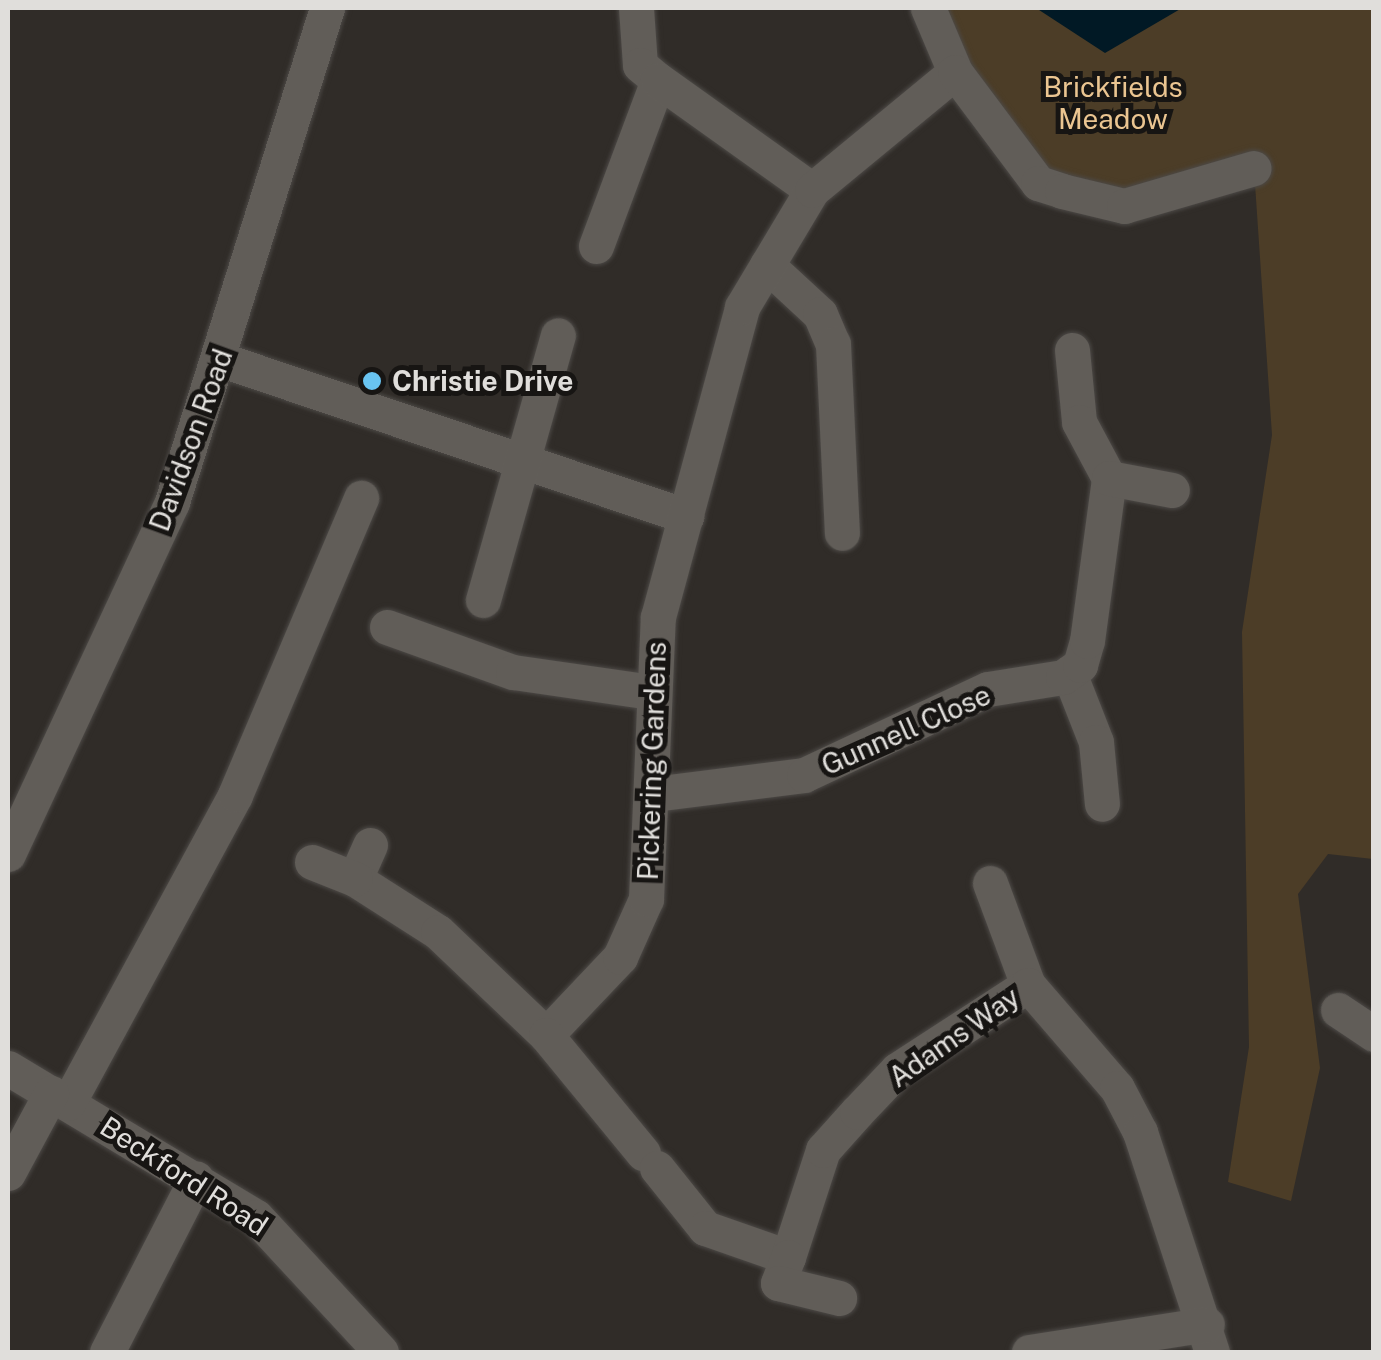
<!DOCTYPE html>
<html>
<head>
<meta charset="utf-8">
<style>
	body { margin:0 }
	#map { position:relative; width:1381px; height:1360px; overflow:hidden; background:#302c28; font-family:"Public Sans",sans-serif }
	div>[style] { position:absolute }
	.green>* { inset:0; background:#4c3d27 }
	.water>* { inset:0; background:#011925 }
	.roads { filter:drop-shadow(0 0 2px #4c4946) drop-shadow(0 0 2px #4c4946) }
	.minor>* { height:35px; margin:-17.5px; padding:0 17.5px; transform-origin:17.5px; border-radius:17.5px; background:#615d58 }
	.dots>* { width:28px; height:28px; translate:-50% -50%; box-sizing:border-box; border:5px solid #171513; border-radius:50% }
	span { translate:-50% -50%; white-space:nowrap; text-align:center; line-height:1.15; -webkit-text-stroke:10px #171513; paint-order:stroke }
	.park-label { font-size:28px; color:#ebc591 }
	.poi-label { font-size:28px; color:#e0dedb; font-weight:700 }
	.left { translate:0 -50%; text-align:left }
	.street-label { font-size:28px; color:#e0dedb }
	.frame { position:absolute; inset:0; border:10px solid #e0dedb; pointer-events:none }
</style>
</head>
<body>
<div id="map">
	<div class="green">
		<div style="clip-path:polygon(941px 8px,1373px 8px,1373px 859px,1328px 854px,1298px 894px,1320px 1068px,1291px 1201px,1228px 1182px,1249px 1047px,1242px 632px,1272px 435px,1254px 169px,1125px 200px,1030px 195px)"></div>
	</div>
	<div class="water">
		<div style="clip-path:polygon(1036px 8px,1182px 8px,1105px 53px)"></div>
	</div>
	<div class="roads">
		<div class="minor">
			<div style="left:636px;top:8px;width:57px;rotate:86deg"></div>
			<div style="left:640px;top:65px;width:23px;rotate:40deg"></div>
			<div style="left:928px;top:8px;width:69px;rotate:67.1deg"></div>
			<div style="left:596px;top:246px;width:177px;rotate:-69.5deg"></div>
			<div style="left:658px;top:80px;width:189px;rotate:35.5deg"></div>
			<div style="left:767px;top:265px;width:72px;rotate:42.8deg"></div>
			<div style="left:820px;top:314px;width:33px;rotate:67deg"></div>
			<div style="left:833px;top:344px;width:189px;rotate:87.3deg"></div>
			<div style="left:1072px;top:350px;width:72px;rotate:84.4deg"></div>
			<div style="left:1079px;top:422px;width:64px;rotate:61.8deg"></div>
			<div style="left:222px;top:360px;width:490px;rotate:18.6deg"></div>
			<div style="left:483px;top:600px;width:275px;rotate:-74.2deg"></div>
			<div style="left:387px;top:627px;width:134px;rotate:19.7deg"></div>
			<div style="left:513px;top:672px;width:139px;rotate:8.2deg"></div>
			<div style="left:1069px;top:673px;width:74px;rotate:68.6deg"></div>
			<div style="left:1096px;top:742px;width:62px;rotate:84.5deg"></div>
			<div style="left:654px;top:794px;width:151px;rotate:-7.2deg"></div>
			<div style="left:804px;top:775px;width:203px;rotate:-25.1deg"></div>
			<div style="left:988px;top:689px;width:76px;rotate:-9.1deg"></div>
			<div style="left:1063px;top:677px;width:21px;rotate:-35deg"></div>
			<div style="left:1080px;top:665px;width:25px;rotate:-74deg"></div>
			<div style="left:1087px;top:641px;width:164px;rotate:-82.3deg"></div>
			<div style="left:1109px;top:478px;width:64px;rotate:10.8deg"></div>
			<div style="left:370px;top:845px;width:37px;rotate:114deg"></div>
			<div style="left:355px;top:879px;width:98px;rotate:32.6deg"></div>
			<div style="left:438px;top:932px;width:149px;rotate:43.6deg"></div>
			<div style="left:546px;top:1035px;width:108px;rotate:-46.5deg"></div>
			<div style="left:620px;top:957px;width:64px;rotate:-65.9deg"></div>
			<div style="left:646px;top:899px;width:282px;rotate:-87.6deg"></div>
			<div style="left:658px;top:617px;width:321px;rotate:-74.8deg"></div>
			<div style="left:742px;top:307px;width:136px;rotate:-59.1deg"></div>
			<div style="left:812px;top:190px;width:185px;rotate:-39.5deg"></div>
			<div style="left:955px;top:72px;width:139px;rotate:53.2deg"></div>
			<div style="left:1038px;top:183px;width:25px;rotate:18deg"></div>
			<div style="left:1062px;top:191px;width:64px;rotate:13.6deg"></div>
			<div style="left:1124px;top:206px;width:135px;rotate:-16.3deg"></div>
			<div style="left:8px;top:854px;width:388px;rotate:-65deg"></div>
			<div style="left:172px;top:502px;width:518px;rotate:-72.58deg"></div>
			<div style="left:312px;top:862px;width:46px;rotate:21.6deg"></div>
			<div style="left:990px;top:883px;width:109px;rotate:69.6deg"></div>
			<div style="left:1338px;top:1010px;width:43px;rotate:33.7deg"></div>
			<div style="left:546px;top:1035px;width:153px;rotate:50.6deg"></div>
			<div style="left:8px;top:1068px;width:289px;rotate:31deg"></div>
			<div style="left:256px;top:1217px;width:184px;rotate:47.2deg"></div>
			<div style="left:68px;top:1103px;width:350px;rotate:-61.5deg"></div>
			<div style="left:235px;top:795px;width:323px;rotate:-67deg"></div>
			<div style="left:657px;top:1168px;width:77px;rotate:51.3deg"></div>
			<div style="left:705px;top:1228px;width:88px;rotate:19.3deg"></div>
			<div style="left:788px;top:1257px;width:113px;rotate:-71.9deg"></div>
			<div style="left:823px;top:1150px;width:51px;rotate:-48.2deg"></div>
			<div style="left:857px;top:1112px;width:58px;rotate:-46.4deg"></div>
			<div style="left:897px;top:1070px;width:156px;rotate:-33deg"></div>
			<div style="left:1028px;top:985px;width:136px;rotate:49.2deg"></div>
			<div style="left:1117px;top:1088px;width:50px;rotate:62.4deg"></div>
			<div style="left:1140px;top:1132px;width:231px;rotate:71.9deg"></div>
			<div style="left:8px;top:1173px;width:91px;rotate:-61.7deg"></div>
			<div style="left:788px;top:1257px;width:28px;rotate:111deg"></div>
			<div style="left:778px;top:1283px;width:63px;rotate:13.8deg"></div>
			<div style="left:107px;top:1352px;width:195px;rotate:-62.8deg"></div>
			<div style="left:1029px;top:1352px;width:180px;rotate:-8.9deg"></div>
		</div>
	</div>
	<div class="dots">
		<div style="left:372px;top:381px;background:#69c4f1"></div>
	</div>
	<div class="park-label">
		<span style="left:1113px;top:103px">Brickfields<br>Meadow</span>
	</div>
	<div class="poi-label">
		<span class="left" style="left:392px;top:381px">Christie Drive</span>
	</div>
	<div class="street-label">
		<span style="left:191px;top:440px;rotate:-70deg">Davidson Road</span>
		<span style="left:906px;top:730px;rotate:-24deg">Gunnell Close</span>
		<span style="left:652px;top:761px;rotate:-88deg">Pickering Gardens</span>
		<span style="left:954px;top:1037px;rotate:-35deg">Adams Way</span>
		<span style="left:184px;top:1176px;rotate:33deg">Beckford Road</span>
	</div>
	<div class="frame"></div>
</div>
</body>
</html>
